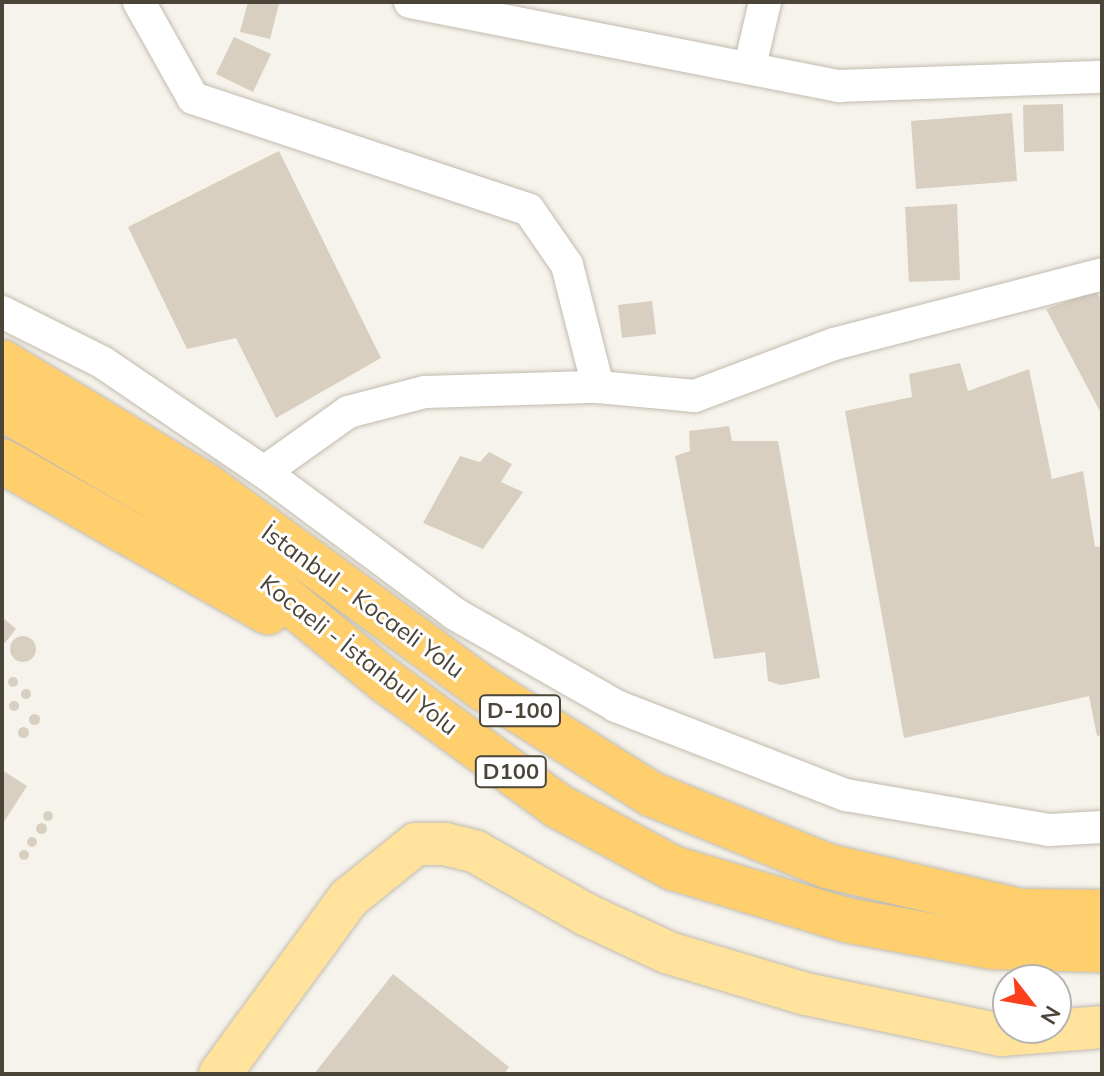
<!DOCTYPE html>
<html>
<head>
<meta charset="utf-8">
<style>
	body { margin:0 }
	#map { position:relative; width:1104px; height:1076px; overflow:hidden; background:#f6f3ec; font-family:Mulish,sans-serif }
	div>[style] { position:absolute }
	.building>* { inset:0; background:#d8cfc1 }
	.round { border-radius:50% }
	.roads { filter:drop-shadow(0 0 2px #c2bbae) drop-shadow(0 0 2px #c2bbae) }
	.minor>* { height:32px; margin:-16px; padding:0 16px; transform-origin:16px; border-radius:16px; background:#fff }
	.major>* { height:42px; margin:-21px; padding:0 21px; transform-origin:21px; border-radius:21px; background:#ffe39c }
	.highway>* { height:44px; margin:-22px; padding:0 22px; transform-origin:22px; border-radius:22px; background:#ffcf6e }
	span { translate:-50% -50%; white-space:nowrap; text-align:center; line-height:1.15; -webkit-text-stroke:6px #fff; paint-order:stroke }
	.shield-label span { padding:2px 6px; background:#fff; border:2px solid; border-radius:6px; -webkit-text-stroke-width:0 }
	.shield-label { font-size:22px; color:#4b4439; font-weight:700 }
	.street-label { font-size:24px; color:#4b4439 }
	.frame { position:absolute; inset:0; border:4px solid #4b4439; pointer-events:none }
	.north { position:absolute; left:992px; top:964px; width:80px; height:80px; box-sizing:border-box; background:#fff; border:2px solid #b7b4b0; border-radius:50%; rotate:121deg; font-size:22px; font-weight:700; line-height:32px; text-align:center; color:#4b4439 }
	.north::after { content:''; display:block; margin:auto; width:28px; height:36px; background:#fc3f1d; clip-path:polygon(50% 0,100% 100%,50% 72%,0 100%) }
</style>
</head>
<body>
<div id="map">
	<div class="building">
		<div style="clip-path:polygon(248px 2px,279px 4px,270px 39px,240px 32px)"></div>
		<div style="clip-path:polygon(234px 37px,271px 54px,253px 92px,216px 74px)"></div>
		<div style="clip-path:polygon(1063px 104px,1064px 151px,1024px 152px,1023px 105px)"></div>
		<div style="clip-path:polygon(1012px 113px,1017px 181px,916px 189px,911px 121px)"></div>
		<div style="clip-path:polygon(279px 151px,381px 358px,276px 418px,236px 338px,187px 349px,128px 227px)"></div>
		<div style="clip-path:polygon(957px 204px,960px 280px,909px 282px,905px 207px)"></div>
		<div style="clip-path:polygon(1095px 291px,1102px 300px,1102px 415px,1046px 309px)"></div>
		<div style="clip-path:polygon(652px 301px,656px 334px,622px 338px,618px 305px)"></div>
		<div style="clip-path:polygon(960px 363px,968px 391px,1029px 369px,1052px 479px,1083px 471px,1095px 547px,1102px 546px,1102px 735px,1097px 736px,1089px 696px,904px 738px,845px 411px,912px 397px,909px 374px)"></div>
		<div style="clip-path:polygon(729px 426px,732px 441px,778px 441px,820px 678px,781px 685px,768px 681px,765px 652px,714px 659px,675px 456px,690px 451px,689px 431px)"></div>
		<div style="clip-path:polygon(489px 452px,512px 464px,501px 482px,523px 492px,483px 549px,423px 523px,460px 456px,480px 462px)"></div>
		<div style="clip-path:polygon(2px 617px,16px 629px,5px 643px,2px 643px)"></div>
		<div class="round" style="left:10px;top:636px;width:26px;height:26px"></div>
		<div class="round" style="left:8px;top:677px;width:10px;height:10px"></div>
		<div class="round" style="left:21px;top:689px;width:10px;height:10px"></div>
		<div class="round" style="left:9px;top:701px;width:10px;height:10px"></div>
		<div class="round" style="left:28.5px;top:713.5px;width:11px;height:11px"></div>
		<div class="round" style="left:17.5px;top:726.5px;width:11px;height:11px"></div>
		<div style="clip-path:polygon(2px 770px,27px 786px,2px 825px)"></div>
		<div class="round" style="left:43px;top:811px;width:10px;height:10px"></div>
		<div class="round" style="left:35.5px;top:822.5px;width:11px;height:11px"></div>
		<div class="round" style="left:27px;top:837px;width:10px;height:10px"></div>
		<div class="round" style="left:19px;top:850px;width:10px;height:10px"></div>
		<div style="clip-path:polygon(393px 974px,509px 1067px,504px 1074px,314px 1074px)"></div>
	</div>
	<div class="roads">
		<div class="minor">
			<div style="left:139px;top:2px;width:110px;rotate:60.6deg"></div>
			<div style="left:193px;top:98px;width:354px;rotate:18.4deg"></div>
			<div style="left:529px;top:210px;width:67px;rotate:55.4deg"></div>
			<div style="left:567px;top:265px;width:126px;rotate:75.7deg"></div>
			<div style="left:410px;top:2px;width:437px;rotate:11.1deg"></div>
			<div style="left:839px;top:86px;width:263px;rotate:-2deg"></div>
			<div style="left:750px;top:66px;width:66px;rotate:-76.8deg"></div>
			<div style="left:2px;top:312px;width:112px;rotate:26.6deg"></div>
			<div style="left:102px;top:362px;width:196px;rotate:34.2deg"></div>
			<div style="left:264px;top:472px;width:238px;rotate:36.6deg"></div>
			<div style="left:455px;top:614px;width:185px;rotate:29.7deg"></div>
			<div style="left:616px;top:706px;width:247px;rotate:21.2deg"></div>
			<div style="left:846px;top:795px;width:206px;rotate:9.8deg"></div>
			<div style="left:1049px;top:830px;width:53px;rotate:-3.2deg"></div>
			<div style="left:264px;top:472px;width:103px;rotate:-35.5deg"></div>
			<div style="left:348px;top:412px;width:80px;rotate:-14.6deg"></div>
			<div style="left:425px;top:392px;width:173px;rotate:-1.7deg"></div>
			<div style="left:598px;top:387px;width:97px;rotate:5.3deg"></div>
			<div style="left:695px;top:396px;width:148px;rotate:-20.5deg"></div>
			<div style="left:834px;top:344px;width:277px;rotate:-14.6deg"></div>
		</div>
		<div class="major">
			<div style="left:220px;top:1074px;width:218px;rotate:-53.8deg"></div>
			<div style="left:349px;top:898px;width:86px;rotate:-38.9deg"></div>
			<div style="left:416px;top:844px;width:29px"></div>
			<div style="left:445px;top:844px;width:32px;rotate:14deg"></div>
			<div style="left:476px;top:852px;width:128px;rotate:29.6deg"></div>
			<div style="left:587px;top:915px;width:90px;rotate:24.9deg"></div>
			<div style="left:669px;top:953px;width:143px;rotate:16.7deg"></div>
			<div style="left:806px;top:994px;width:199px;rotate:11.9deg"></div>
			<div style="left:1001px;top:1035px;width:101px;rotate:-4.5deg"></div>
		</div>
		<div class="highway">
			<div style="left:2px;top:362px;width:241px;rotate:31.2deg"></div>
			<div style="left:208px;top:487px;width:341px;rotate:36.2deg"></div>
			<div style="left:483px;top:688px;width:199px;rotate:32.2deg"></div>
			<div style="left:651px;top:794px;width:190px;rotate:22.2deg"></div>
			<div style="left:827px;top:866px;width:198px;rotate:13.1deg"></div>
			<div style="left:1020px;top:911px;width:82px;rotate:0.7deg"></div>
			<div style="left:2px;top:408px;width:203px;rotate:30.2deg"></div>
			<div style="left:177px;top:510px;width:270px;rotate:39.3deg"></div>
			<div style="left:386px;top:681px;width:213px;rotate:36deg"></div>
			<div style="left:558px;top:806px;width:131px;rotate:28.3deg"></div>
			<div style="left:673px;top:868px;width:181px;rotate:16.7deg"></div>
			<div style="left:846px;top:920px;width:148px;rotate:10.5deg"></div>
			<div style="left:992px;top:947px;width:110px;rotate:1.6deg"></div>
			<div style="left:2px;top:461px;width:306px;rotate:29.6deg"></div>
		</div>
	</div>
	<div class="shield-label">
		<span style="left:520px;top:711px">D-100</span>
		<span style="left:511px;top:772px">D100</span>
	</div>
	<div class="street-label">
		<span style="left:363px;top:601px;rotate:36deg">İstanbul - Kocaeli Yolu</span>
		<span style="left:359px;top:655px;rotate:38deg">Kocaeli - İstanbul Yolu</span>
	</div>
	<div class="frame"></div>
	<div class="north">N</div>
</div>
</body>
</html>
